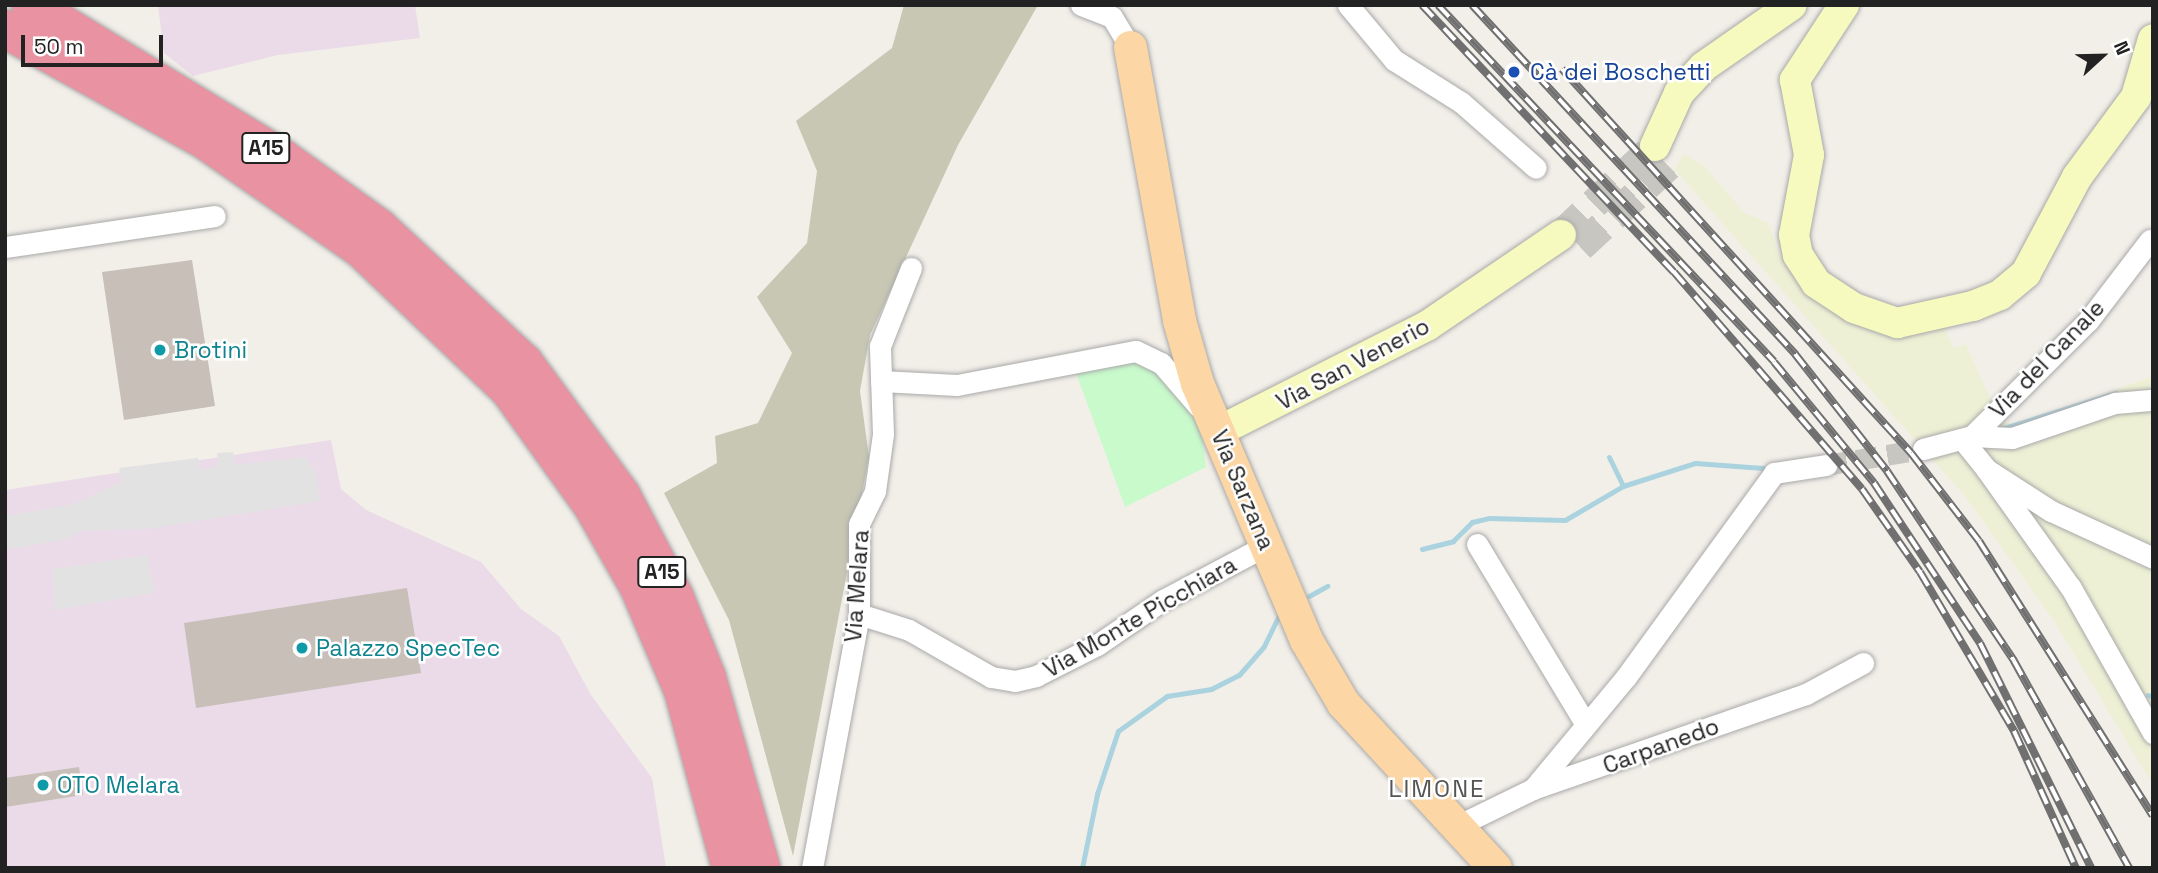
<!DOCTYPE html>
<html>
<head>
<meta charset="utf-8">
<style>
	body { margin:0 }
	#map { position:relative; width:2158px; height:873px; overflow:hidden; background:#f2efe9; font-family:"Space Grotesk",sans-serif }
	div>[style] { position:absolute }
	.industrial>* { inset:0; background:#ebdbe8 }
	.construction>* { inset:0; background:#c7c7b4 }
	.farmland>* { inset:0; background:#eef0d5 }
	.park>* { inset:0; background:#c8facc }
	.parking>* { inset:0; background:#e2e2e2 }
	.stream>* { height:5px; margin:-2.5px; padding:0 2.5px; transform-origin:2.5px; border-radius:2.5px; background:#aad3df }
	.building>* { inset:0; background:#c7bfb8 }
	.street-tunnel>* { height:21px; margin-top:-10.5px; transform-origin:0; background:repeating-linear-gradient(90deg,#c8c6c1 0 21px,transparent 0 31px) }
	.secondary-tunnel>* { height:30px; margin-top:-15px; transform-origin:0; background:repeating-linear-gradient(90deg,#c8c6c1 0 30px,transparent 0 45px) }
	.roads { filter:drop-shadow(0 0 2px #a9a9a9) drop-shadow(0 0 2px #a9a9a9) }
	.street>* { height:21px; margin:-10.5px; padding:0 10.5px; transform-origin:10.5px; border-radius:10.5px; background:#fff }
	.secondary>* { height:30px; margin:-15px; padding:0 15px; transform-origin:15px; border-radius:15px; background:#f7fabf }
	.primary>* { height:33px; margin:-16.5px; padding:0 16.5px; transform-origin:16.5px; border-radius:16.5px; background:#fcd6a4 }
	.highway>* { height:38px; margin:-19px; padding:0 19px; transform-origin:19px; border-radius:19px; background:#e892a2 }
	.rail>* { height:8px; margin-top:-4px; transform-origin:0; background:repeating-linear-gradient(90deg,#fff 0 16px,#707070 0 32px); box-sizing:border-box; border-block:2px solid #707070 }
	.dots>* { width:19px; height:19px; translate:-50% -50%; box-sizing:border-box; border:4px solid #fff; border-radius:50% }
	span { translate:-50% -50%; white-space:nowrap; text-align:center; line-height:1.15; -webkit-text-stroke:5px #fff; paint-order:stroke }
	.shield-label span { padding:2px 5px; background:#fff; border:2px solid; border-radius:5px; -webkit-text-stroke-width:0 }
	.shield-label { font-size:21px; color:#222; font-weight:700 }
	.transit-label { font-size:23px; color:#164399 }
	.left { translate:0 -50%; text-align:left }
	.culture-label { font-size:23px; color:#0d838f }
	.street-label { font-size:23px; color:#222 }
	.neighbourhood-label { font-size:24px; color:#555; letter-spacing:2px }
	.frame { position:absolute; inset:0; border:7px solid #222; pointer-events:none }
	.north { position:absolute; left:2067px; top:21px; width:70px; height:70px; -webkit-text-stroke:5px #fff; paint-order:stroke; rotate:68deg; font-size:19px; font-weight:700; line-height:28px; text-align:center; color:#222 }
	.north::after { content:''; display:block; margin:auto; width:24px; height:32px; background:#222; clip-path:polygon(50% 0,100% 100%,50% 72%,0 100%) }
	.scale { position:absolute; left:21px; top:35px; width:142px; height:32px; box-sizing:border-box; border:4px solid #222; border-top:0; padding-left:9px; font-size:21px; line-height:24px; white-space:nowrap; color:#222; -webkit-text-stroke:5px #fff; paint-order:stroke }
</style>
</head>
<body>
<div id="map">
	<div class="industrial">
		<div style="clip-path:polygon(158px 5px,415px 5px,420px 38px,278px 55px,193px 76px,164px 53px)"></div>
		<div style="clip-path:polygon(331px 440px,341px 489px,366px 510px,481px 562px,521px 609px,559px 636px,591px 695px,652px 778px,666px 868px,5px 868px,5px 490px)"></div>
	</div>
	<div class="construction">
		<div style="clip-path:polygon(904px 5px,1038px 5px,958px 145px,870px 335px,860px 391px,869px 457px,793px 856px,729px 620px,664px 493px,717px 463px,715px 436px,758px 423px,792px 353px,757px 297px,807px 243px,817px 171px,796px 121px,892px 48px)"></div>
	</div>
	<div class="farmland">
		<div style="clip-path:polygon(1684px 154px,1704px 166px,1745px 213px,1768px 223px,1783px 264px,1799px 279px,1944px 325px,1953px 348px,1966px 344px,2000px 421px,2018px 425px,2153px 376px,2153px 785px,2054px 621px,1964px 495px,1674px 169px)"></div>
	</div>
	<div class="park">
		<div style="clip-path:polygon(1126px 361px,1156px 364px,1200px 421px,1206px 467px,1125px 507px,1075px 370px)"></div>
	</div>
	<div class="parking">
		<div style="clip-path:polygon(233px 452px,234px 465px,306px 457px,317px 476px,320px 501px,147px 529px,80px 531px,67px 539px,5px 550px,5px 516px,74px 504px,122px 482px,119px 468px,198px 458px,200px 470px,219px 466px,217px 453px)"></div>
		<div style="clip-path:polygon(148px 555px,154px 593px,55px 610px,52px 569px)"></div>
	</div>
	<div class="stream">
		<div style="left:2001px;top:429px;width:120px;rotate:-17.5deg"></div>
		<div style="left:1609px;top:457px;width:32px;rotate:64deg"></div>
		<div style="left:1422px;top:549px;width:32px;rotate:-14deg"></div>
		<div style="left:1453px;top:541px;width:27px;rotate:-45deg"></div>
		<div style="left:1472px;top:522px;width:17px;rotate:-13deg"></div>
		<div style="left:1489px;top:518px;width:76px;rotate:1.5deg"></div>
		<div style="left:1565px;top:520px;width:67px;rotate:-30.4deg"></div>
		<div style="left:1623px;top:486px;width:76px;rotate:-17.7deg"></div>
		<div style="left:1695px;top:463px;width:68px;rotate:4.2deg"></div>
		<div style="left:1309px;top:596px;width:21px;rotate:-29deg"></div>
		<div style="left:2148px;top:695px;width:5px;rotate:22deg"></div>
		<div style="left:1082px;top:868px;width:76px;rotate:-78.5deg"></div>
		<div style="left:1097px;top:794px;width:66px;rotate:-71.6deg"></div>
		<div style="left:1118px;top:731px;width:60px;rotate:-35.5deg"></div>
		<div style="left:1167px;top:696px;width:45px;rotate:-9deg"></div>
		<div style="left:1211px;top:689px;width:31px;rotate:-27deg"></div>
		<div style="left:1239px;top:675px;width:38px;rotate:-49deg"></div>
		<div style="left:1264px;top:646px;width:37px;rotate:-64deg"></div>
	</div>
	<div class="building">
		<div style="clip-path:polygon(192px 260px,215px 406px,124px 420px,102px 272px)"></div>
		<div style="clip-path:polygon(407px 588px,421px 673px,196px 708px,184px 623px)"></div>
		<div style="clip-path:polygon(79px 767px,83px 795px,5px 807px,5px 778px)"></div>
	</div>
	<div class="street-tunnel">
		<div style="left:1826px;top:465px;width:98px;rotate:-9.4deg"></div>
	</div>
	<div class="secondary-tunnel">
		<div style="left:1561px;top:235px;width:129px;rotate:-43.4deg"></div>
		<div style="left:1580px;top:247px;width:124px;rotate:-42.7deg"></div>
	</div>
	<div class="roads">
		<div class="street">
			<div style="left:1081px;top:5px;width:33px;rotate:21deg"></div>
			<div style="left:1112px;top:17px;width:35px;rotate:59deg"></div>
			<div style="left:1348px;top:5px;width:72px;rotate:50.1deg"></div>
			<div style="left:1394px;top:60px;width:80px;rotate:32.3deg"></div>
			<div style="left:1462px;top:103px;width:98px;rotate:41.3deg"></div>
			<div style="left:5px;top:247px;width:212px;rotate:-8.4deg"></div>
			<div style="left:881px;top:381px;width:76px;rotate:3deg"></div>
			<div style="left:957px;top:385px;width:182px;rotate:-10.8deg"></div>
			<div style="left:1136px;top:351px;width:28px;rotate:26deg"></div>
			<div style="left:1161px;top:363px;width:58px;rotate:49.2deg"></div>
			<div style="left:1972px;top:436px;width:40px;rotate:2.9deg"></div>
			<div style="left:2012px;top:438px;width:109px;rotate:-18.8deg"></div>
			<div style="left:2115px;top:403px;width:38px;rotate:-5deg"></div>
			<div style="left:1962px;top:439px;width:38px;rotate:51deg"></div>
			<div style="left:1986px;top:469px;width:77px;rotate:32.9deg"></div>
			<div style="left:2051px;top:511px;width:112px;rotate:24.7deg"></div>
			<div style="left:1923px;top:449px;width:51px;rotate:-14.9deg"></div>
			<div style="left:1972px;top:436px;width:163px;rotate:-44.8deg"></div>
			<div style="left:2088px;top:321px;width:102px;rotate:-52.6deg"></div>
			<div style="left:1986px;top:469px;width:146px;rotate:54.5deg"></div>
			<div style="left:2071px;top:588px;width:167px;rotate:60.5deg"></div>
			<div style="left:1477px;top:544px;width:209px;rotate:58.9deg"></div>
			<div style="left:859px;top:614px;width:52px;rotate:17.7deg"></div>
			<div style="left:909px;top:630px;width:95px;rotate:29.8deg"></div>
			<div style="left:991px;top:677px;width:24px;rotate:9deg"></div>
			<div style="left:1015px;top:681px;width:22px;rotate:-13deg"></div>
			<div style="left:1036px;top:676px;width:68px;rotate:-26.9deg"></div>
			<div style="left:1097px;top:645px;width:80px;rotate:-34.3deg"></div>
			<div style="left:1163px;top:600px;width:118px;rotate:-27.9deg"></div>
			<div style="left:1533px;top:789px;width:146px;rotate:-50.3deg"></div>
			<div style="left:1626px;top:677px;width:252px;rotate:-54deg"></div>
			<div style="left:1774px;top:473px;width:53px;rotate:-8.7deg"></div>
			<div style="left:1457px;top:826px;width:85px;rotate:-26deg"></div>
			<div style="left:1533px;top:789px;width:289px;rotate:-19.2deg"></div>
			<div style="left:1806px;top:694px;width:65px;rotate:-28.5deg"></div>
			<div style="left:812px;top:868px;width:258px;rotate:-79.5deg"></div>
			<div style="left:859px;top:614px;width:90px;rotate:-90deg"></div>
			<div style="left:859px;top:524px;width:37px;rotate:-64deg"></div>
			<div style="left:875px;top:491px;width:58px;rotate:-82deg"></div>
			<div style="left:883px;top:434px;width:88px;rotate:-92deg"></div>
			<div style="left:880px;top:346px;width:84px;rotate:-68.3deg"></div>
		</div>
		<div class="secondary">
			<div style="left:1844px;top:5px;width:90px;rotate:123.2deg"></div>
			<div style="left:1795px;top:80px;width:76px;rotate:79.4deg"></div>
			<div style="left:1809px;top:155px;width:81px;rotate:100.6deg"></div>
			<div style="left:1794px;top:235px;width:20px;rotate:79deg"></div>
			<div style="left:1798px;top:255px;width:33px;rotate:57deg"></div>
			<div style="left:1816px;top:283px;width:45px;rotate:33.3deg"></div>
			<div style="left:1854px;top:308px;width:46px;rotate:19.2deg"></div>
			<div style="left:1897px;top:323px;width:78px;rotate:-12.6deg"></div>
			<div style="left:1973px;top:306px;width:29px;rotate:-22deg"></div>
			<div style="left:2000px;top:295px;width:34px;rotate:-40deg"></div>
			<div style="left:2026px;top:273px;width:109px;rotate:-62deg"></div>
			<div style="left:2077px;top:177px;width:99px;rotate:-53.6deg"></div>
			<div style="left:2136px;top:97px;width:60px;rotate:-73.7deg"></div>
			<div style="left:1655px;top:146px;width:58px;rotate:-65.6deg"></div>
			<div style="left:1679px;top:93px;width:35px;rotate:-47deg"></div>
			<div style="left:1703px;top:67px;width:108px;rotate:-34.9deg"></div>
			<div style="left:1219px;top:431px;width:233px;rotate:-26.8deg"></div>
			<div style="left:1427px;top:326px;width:162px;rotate:-34.2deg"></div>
		</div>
		<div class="primary">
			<div style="left:1130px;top:47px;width:277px;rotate:79.8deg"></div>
			<div style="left:1179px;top:320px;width:66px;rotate:74.1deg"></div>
			<div style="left:1197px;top:383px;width:279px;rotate:67deg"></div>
			<div style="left:1306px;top:640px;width:73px;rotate:59.6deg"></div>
			<div style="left:1343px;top:703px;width:224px;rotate:47.3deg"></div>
		</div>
		<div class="highway">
			<div style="left:31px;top:5px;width:295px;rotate:31.4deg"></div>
			<div style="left:283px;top:159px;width:118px;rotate:35.7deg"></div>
			<div style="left:379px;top:228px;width:198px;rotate:43deg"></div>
			<div style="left:524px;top:363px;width:164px;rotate:53.7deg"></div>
			<div style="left:621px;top:495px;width:116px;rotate:62.3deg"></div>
			<div style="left:675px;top:598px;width:86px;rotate:68.2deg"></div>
			<div style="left:707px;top:678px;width:198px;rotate:74.1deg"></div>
			<div style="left:5px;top:29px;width:229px;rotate:29deg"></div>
			<div style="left:205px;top:140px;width:193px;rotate:34.8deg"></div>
			<div style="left:363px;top:250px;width:202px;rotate:43.6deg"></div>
			<div style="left:509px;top:389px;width:144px;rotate:54.3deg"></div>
			<div style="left:593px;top:506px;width:93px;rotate:60.4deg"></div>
			<div style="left:639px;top:587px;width:112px;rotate:66.9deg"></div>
			<div style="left:683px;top:690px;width:184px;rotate:74.9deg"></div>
		</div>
	</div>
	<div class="rail">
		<div style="left:1422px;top:5px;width:367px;rotate:46.7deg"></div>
		<div style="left:1674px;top:272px;width:287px;rotate:49.1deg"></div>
		<div style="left:1862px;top:489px;width:101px;rotate:55.1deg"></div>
		<div style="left:1920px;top:572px;width:185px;rotate:59.4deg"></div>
		<div style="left:2014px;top:731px;width:150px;rotate:65.7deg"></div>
		<div style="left:1438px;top:5px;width:490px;rotate:46.7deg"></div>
		<div style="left:1774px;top:362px;width:157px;rotate:50.4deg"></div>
		<div style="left:1874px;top:483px;width:192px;rotate:56.5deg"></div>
		<div style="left:1980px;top:643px;width:251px;rotate:63.7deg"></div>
		<div style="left:1472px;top:5px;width:476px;rotate:47.2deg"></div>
		<div style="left:1795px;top:354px;width:149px;rotate:51.8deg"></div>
		<div style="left:1887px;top:471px;width:229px;rotate:56.2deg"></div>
		<div style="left:2014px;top:661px;width:237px;rotate:60.9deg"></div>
		<div style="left:1562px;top:69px;width:519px;rotate:47.73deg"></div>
		<div style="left:1911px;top:453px;width:111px;rotate:52.3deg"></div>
		<div style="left:1979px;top:541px;width:325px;rotate:57.7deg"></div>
	</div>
	<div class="dots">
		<div style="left:1514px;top:72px;background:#1a4fb4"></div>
		<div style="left:160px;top:350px;background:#0f9aa8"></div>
		<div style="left:302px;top:648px;background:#0f9aa8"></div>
		<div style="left:43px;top:785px;background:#0f9aa8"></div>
	</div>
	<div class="shield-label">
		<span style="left:266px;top:148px">A15</span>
		<span style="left:662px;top:572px">A15</span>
	</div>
	<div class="transit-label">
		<span class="left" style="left:1530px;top:72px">Cà dei Boschetti</span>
	</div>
	<div class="culture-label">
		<span class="left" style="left:174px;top:350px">Brotini</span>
		<span class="left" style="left:316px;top:648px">Palazzo SpecTec</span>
		<span class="left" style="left:57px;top:785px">OTO Melara</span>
	</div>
	<div class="street-label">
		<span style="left:2047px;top:359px;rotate:-46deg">Via del Canale</span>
		<span style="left:1353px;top:364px;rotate:-28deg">Via San Venerio</span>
		<span style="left:1243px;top:490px;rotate:67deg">Via Sarzana</span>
		<span style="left:857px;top:586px;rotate:-86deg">Via Melara</span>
		<span style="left:1140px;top:617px;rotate:-30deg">Via Monte Picchiara</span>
		<span style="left:1661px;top:746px;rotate:-20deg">Carpanedo</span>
	</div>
	<div class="neighbourhood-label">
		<span style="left:1437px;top:789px">LIMONE</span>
	</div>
	<div class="frame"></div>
	<div class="north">N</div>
	<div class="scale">50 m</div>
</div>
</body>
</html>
